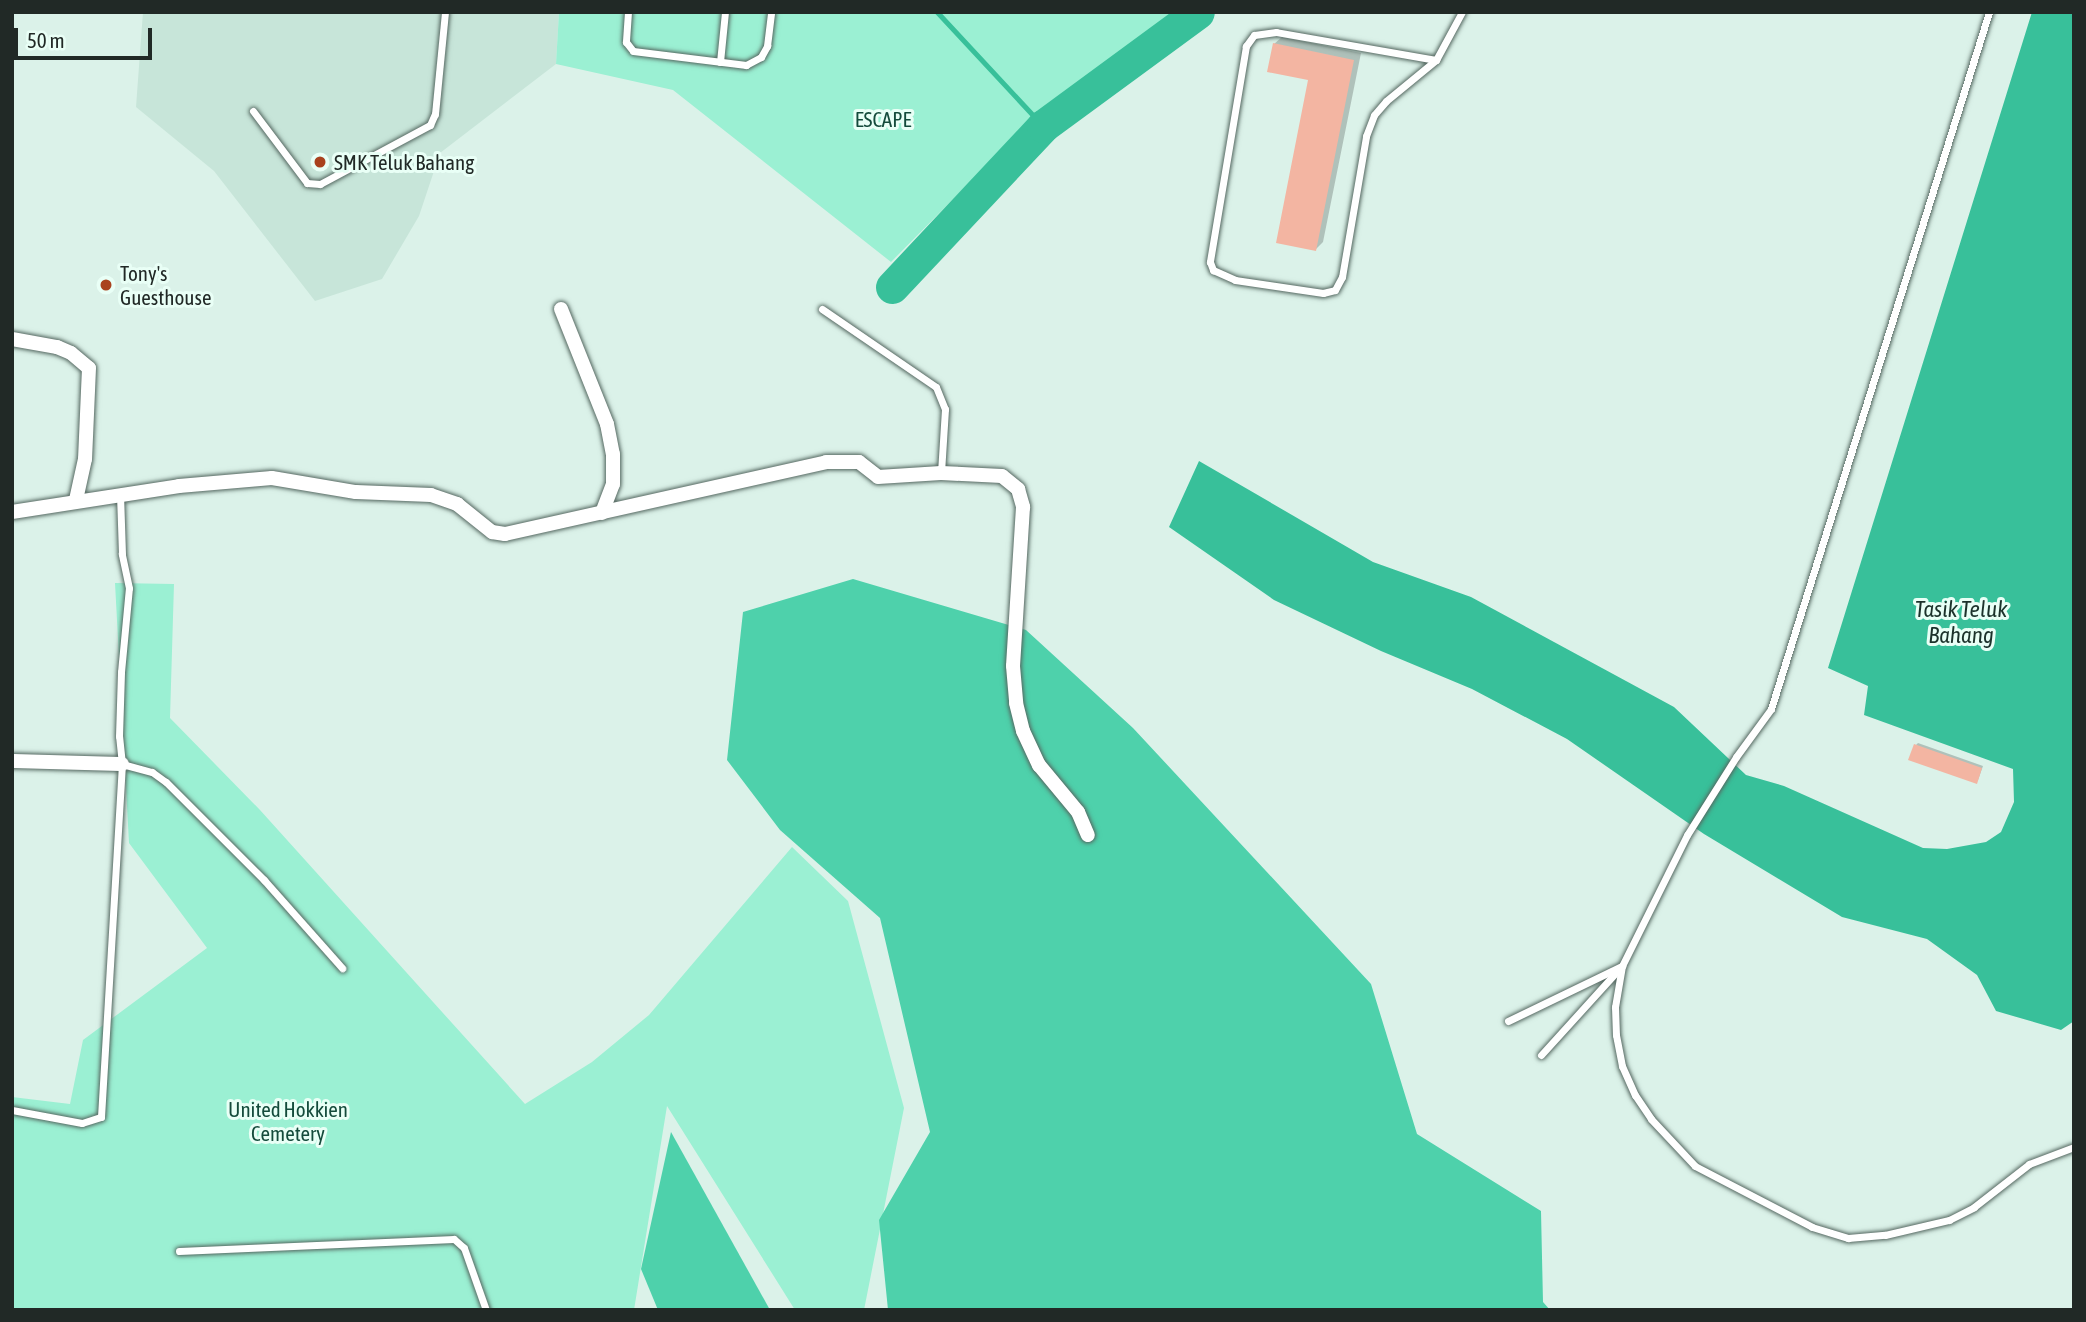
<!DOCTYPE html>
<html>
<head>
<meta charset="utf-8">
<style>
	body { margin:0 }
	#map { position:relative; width:2086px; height:1322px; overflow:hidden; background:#dbf2e9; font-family:"Asap Condensed",sans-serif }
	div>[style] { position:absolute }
	.built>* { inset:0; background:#c7e5d9 }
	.green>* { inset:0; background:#9bf0d3 }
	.forest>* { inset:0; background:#4ed1ab }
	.water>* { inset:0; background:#38c09a }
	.shadow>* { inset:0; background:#0003 }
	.stream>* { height:5px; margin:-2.5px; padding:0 2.5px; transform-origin:2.5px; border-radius:2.5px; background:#38c09a }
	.river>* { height:33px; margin:-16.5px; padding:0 16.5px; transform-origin:16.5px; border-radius:16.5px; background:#38c09a }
	.building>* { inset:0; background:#f3b5a2 }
	.roads { filter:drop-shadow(0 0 2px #556861) drop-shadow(0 0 2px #556861) }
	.lane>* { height:7px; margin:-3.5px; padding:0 3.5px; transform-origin:3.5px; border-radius:3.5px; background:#fff }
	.street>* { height:14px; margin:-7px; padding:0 7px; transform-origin:7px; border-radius:7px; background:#fff }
	.dots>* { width:19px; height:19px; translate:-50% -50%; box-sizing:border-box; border:4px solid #e9fff6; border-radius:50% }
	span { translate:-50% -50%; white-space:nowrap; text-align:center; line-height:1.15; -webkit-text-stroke:6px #e9fff6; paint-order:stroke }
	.park-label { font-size:21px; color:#144b3b }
	.poi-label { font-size:21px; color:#212926 }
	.left { translate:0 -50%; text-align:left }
	.water-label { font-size:23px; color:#1c322b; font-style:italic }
	.frame { position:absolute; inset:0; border:14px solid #212926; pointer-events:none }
	.scale { position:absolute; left:14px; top:28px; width:138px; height:32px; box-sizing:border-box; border:4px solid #212926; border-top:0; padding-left:9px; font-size:21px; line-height:24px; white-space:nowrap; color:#212926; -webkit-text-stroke:5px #e9fff6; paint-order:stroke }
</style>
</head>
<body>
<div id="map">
	<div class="built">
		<div style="clip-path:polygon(143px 12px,559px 12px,556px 64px,440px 153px,419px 216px,382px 279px,315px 301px,214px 171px,136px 107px)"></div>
	</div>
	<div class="green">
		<div style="clip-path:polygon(559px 12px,1175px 12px,1047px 104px,891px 262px,673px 90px,556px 64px)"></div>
		<div style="clip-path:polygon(115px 583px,174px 584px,170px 718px,260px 810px,525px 1104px,592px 1062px,649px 1015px,792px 847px,848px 901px,904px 1108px,864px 1310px,795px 1310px,667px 1106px,634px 1310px,12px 1310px,12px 1097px,70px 1104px,83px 1040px,207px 948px,129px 843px)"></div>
	</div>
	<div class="forest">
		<div style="clip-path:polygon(853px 579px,1026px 630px,1133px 728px,1371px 984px,1417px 1134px,1541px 1211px,1543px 1302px,1550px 1310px,888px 1310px,879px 1220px,930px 1132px,880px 918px,780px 830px,727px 760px,743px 612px)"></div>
		<div style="clip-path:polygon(671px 1132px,770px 1310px,658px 1310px,641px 1269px)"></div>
	</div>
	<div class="water">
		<div style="clip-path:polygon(2032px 12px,2074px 12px,2074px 1021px,2061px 1030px,1996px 1011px,1977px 975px,1927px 939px,1842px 917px,1704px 834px,1567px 739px,1472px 689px,1381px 651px,1274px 600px,1169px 527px,1199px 461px,1373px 562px,1471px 597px,1674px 707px,1746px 775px,1784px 786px,1923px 848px,1947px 849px,1986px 842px,2001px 832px,2014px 802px,2013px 769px,1864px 715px,1868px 686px,1828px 668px)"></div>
	</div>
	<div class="shadow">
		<div style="clip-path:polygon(1282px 37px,1361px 53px,1323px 242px,1316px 249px,1310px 78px,1274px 44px)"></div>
		<div style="clip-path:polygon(1918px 743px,1983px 766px,1978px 780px,1916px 745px)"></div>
	</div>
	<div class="stream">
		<div style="left:937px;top:12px;width:156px;rotate:47.1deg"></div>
	</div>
	<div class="river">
		<div style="left:892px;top:287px;width:221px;rotate:-46.8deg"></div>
		<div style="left:1043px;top:126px;width:192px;rotate:-36.3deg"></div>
	</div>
	<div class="building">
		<div style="clip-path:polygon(1273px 43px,1354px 60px,1316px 251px,1276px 243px,1308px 80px,1267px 72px)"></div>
		<div style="clip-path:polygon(1914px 744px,1982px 768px,1977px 784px,1908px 760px)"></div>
	</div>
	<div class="roads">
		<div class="lane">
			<div style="left:628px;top:12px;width:30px;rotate:94deg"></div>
			<div style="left:626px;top:42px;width:11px;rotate:52deg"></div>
			<div style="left:633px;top:51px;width:114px;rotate:7.1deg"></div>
			<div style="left:746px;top:65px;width:17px;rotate:-28deg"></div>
			<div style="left:761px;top:57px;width:13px;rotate:-61deg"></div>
			<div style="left:767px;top:46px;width:34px;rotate:-83deg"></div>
			<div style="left:1989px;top:12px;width:730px;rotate:107.37deg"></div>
			<div style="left:1771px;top:709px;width:59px;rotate:126.1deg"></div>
			<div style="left:1736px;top:757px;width:92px;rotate:122.1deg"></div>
			<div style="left:1687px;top:835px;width:146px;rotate:116.4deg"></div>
			<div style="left:1622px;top:966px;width:42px;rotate:99.7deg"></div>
			<div style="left:1615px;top:1007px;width:28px;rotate:88deg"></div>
			<div style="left:1616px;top:1035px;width:32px;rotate:79deg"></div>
			<div style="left:1622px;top:1066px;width:32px;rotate:66deg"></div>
			<div style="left:1635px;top:1095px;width:29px;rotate:56deg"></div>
			<div style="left:1651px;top:1119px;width:64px;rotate:46.9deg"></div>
			<div style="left:1695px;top:1166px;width:132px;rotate:27.5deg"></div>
			<div style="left:1812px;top:1227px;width:38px;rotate:17deg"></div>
			<div style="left:1848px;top:1238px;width:37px;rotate:-5deg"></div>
			<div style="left:1885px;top:1235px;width:66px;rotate:-13.2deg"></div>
			<div style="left:1949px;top:1220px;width:28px;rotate:-27deg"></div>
			<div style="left:1974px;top:1207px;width:70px;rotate:-38deg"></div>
			<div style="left:2029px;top:1164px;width:48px;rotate:-20.7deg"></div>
			<div style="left:1436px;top:60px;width:162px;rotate:-170.1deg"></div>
			<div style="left:1276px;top:32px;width:22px;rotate:172deg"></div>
			<div style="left:1254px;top:35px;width:14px;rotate:126deg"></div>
			<div style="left:1246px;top:46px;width:219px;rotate:99.5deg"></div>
			<div style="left:1210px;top:262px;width:9px;rotate:69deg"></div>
			<div style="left:1213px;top:270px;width:24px;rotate:24deg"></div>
			<div style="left:1235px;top:280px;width:89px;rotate:8.4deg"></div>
			<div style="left:1323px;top:293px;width:12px;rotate:-14deg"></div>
			<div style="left:1335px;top:290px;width:15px;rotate:-62deg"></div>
			<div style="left:1342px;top:277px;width:143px;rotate:-80.3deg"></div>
			<div style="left:1366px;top:136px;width:22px;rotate:-69deg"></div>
			<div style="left:1374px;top:115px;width:18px;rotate:-49deg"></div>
			<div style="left:1386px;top:101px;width:65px;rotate:-39.4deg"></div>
			<div style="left:1436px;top:60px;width:55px;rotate:-61.6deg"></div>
			<div style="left:720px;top:62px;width:50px;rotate:-84.3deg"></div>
			<div style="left:253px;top:111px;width:90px;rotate:53.1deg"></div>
			<div style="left:307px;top:183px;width:13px;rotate:4deg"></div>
			<div style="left:320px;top:184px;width:125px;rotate:-28.2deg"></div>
			<div style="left:430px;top:125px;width:12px;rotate:-66deg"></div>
			<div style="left:435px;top:114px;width:102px;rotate:-84.4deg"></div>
			<div style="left:822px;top:309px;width:138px;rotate:34.4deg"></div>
			<div style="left:936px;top:387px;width:24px;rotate:68deg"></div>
			<div style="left:945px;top:409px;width:64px;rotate:93.6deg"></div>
			<div style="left:122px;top:764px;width:31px;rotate:15deg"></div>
			<div style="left:152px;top:772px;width:17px;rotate:36deg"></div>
			<div style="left:166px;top:782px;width:139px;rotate:45deg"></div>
			<div style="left:264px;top:880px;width:118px;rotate:48.4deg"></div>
			<div style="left:1508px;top:1021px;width:127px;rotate:-25.8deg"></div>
			<div style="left:1541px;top:1055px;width:115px;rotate:-47.8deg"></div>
			<div style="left:12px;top:1110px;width:71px;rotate:10.5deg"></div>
			<div style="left:82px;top:1123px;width:20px;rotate:-18deg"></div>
			<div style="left:101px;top:1117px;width:354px;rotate:-86.6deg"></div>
			<div style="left:122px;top:764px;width:28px;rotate:-96deg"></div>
			<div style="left:119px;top:736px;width:64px;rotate:-88.2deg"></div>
			<div style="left:121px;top:672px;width:84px;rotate:-84.6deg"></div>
			<div style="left:129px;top:588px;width:35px;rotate:-102deg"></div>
			<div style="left:122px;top:554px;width:59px;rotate:-91.9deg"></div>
			<div style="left:179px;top:1251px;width:275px;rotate:-2.5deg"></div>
			<div style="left:454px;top:1239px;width:13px;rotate:42deg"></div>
			<div style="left:464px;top:1248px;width:66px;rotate:70.5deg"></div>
		</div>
		<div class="street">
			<div style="left:561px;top:309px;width:124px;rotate:68.2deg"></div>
			<div style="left:607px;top:424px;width:31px;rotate:79deg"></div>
			<div style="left:613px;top:454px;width:30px;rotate:90deg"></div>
			<div style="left:613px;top:484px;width:31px;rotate:111deg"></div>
			<div style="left:12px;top:339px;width:46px;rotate:10.1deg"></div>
			<div style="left:57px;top:347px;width:15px;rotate:23deg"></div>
			<div style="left:71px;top:353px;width:23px;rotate:40deg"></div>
			<div style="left:89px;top:368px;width:91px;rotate:92.5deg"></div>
			<div style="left:85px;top:459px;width:42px;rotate:102.4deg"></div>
			<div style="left:12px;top:512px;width:169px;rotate:-8.8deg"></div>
			<div style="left:179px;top:486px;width:93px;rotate:-4.9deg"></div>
			<div style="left:272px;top:478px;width:85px;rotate:9.5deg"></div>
			<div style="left:356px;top:492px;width:75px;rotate:2.3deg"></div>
			<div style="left:431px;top:495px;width:28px;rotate:19deg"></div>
			<div style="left:457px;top:504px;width:45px;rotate:38.7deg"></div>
			<div style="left:492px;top:532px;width:13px;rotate:9deg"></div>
			<div style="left:505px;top:534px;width:329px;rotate:-12.6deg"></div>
			<div style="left:826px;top:462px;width:33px"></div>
			<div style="left:859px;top:462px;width:24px;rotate:38deg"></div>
			<div style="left:878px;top:477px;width:63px;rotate:-3.6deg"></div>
			<div style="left:941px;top:473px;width:61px;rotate:2.8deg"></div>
			<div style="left:1002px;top:476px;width:21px;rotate:39deg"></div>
			<div style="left:1018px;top:489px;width:19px;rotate:74deg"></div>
			<div style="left:1023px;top:507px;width:159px;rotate:93.6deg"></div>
			<div style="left:1013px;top:666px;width:37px;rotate:85deg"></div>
			<div style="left:1016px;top:703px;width:29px;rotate:76deg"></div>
			<div style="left:1023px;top:731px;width:38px;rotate:65deg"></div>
			<div style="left:1039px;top:765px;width:61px;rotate:50.3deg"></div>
			<div style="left:1078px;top:812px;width:25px;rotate:67deg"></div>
			<div style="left:12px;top:761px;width:110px;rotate:1.6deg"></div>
		</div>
	</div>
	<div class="dots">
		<div style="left:320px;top:162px;background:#a9421e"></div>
		<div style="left:106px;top:285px;background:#a9421e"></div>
	</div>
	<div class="park-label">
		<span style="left:883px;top:119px">ESCAPE</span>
		<span style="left:288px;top:1121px">United Hokkien<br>Cemetery</span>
	</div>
	<div class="poi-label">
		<span class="left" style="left:334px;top:162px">SMK Teluk Bahang</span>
		<span class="left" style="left:120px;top:285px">Tony's<br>Guesthouse</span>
	</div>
	<div class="water-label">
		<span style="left:1961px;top:622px">Tasik Teluk<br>Bahang</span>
	</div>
	<div class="frame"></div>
	<div class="scale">50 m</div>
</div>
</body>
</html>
